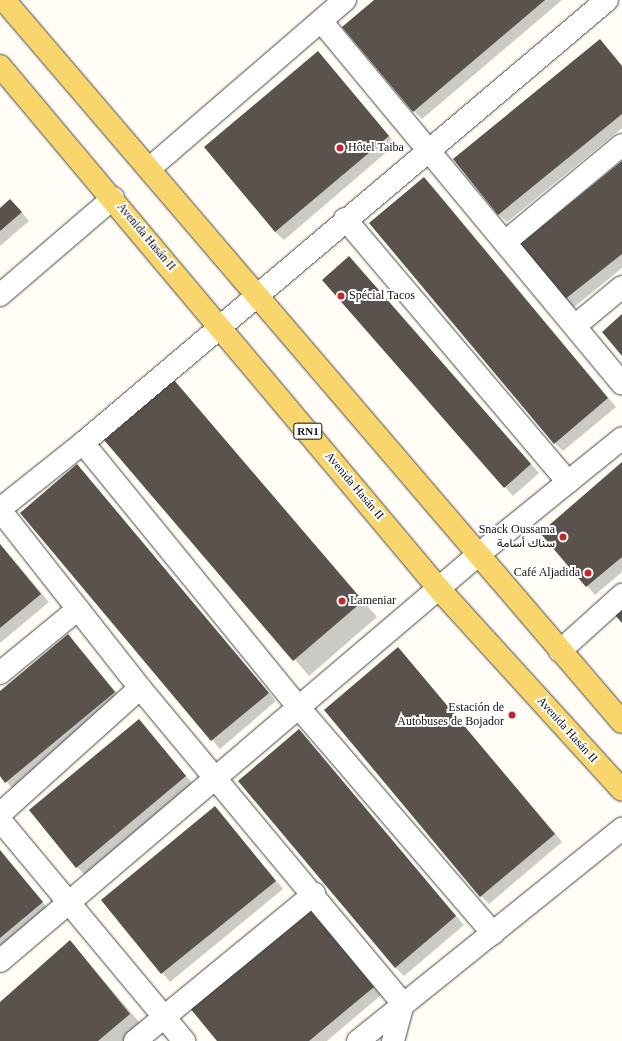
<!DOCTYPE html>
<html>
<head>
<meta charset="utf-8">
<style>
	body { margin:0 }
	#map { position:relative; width:622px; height:1041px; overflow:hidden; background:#fffdf5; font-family:"Times New Roman",Vazirmatn,serif }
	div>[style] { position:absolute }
	.shadow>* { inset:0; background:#0003 }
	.building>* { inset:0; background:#5a524d }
	.roads { filter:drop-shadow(0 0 1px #444) drop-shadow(0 0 1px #444) }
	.minor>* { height:22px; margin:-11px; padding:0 11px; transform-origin:11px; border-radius:11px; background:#fff }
	.major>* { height:22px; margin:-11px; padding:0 11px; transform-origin:11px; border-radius:11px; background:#f9d66b }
	.dots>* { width:11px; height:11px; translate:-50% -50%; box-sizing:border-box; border:2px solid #fff; border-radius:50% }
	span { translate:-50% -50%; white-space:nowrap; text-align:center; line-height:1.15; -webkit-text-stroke:4px #fff; paint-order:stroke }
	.shield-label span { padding:1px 3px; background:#fff; border:1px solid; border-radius:3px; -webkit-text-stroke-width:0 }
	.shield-label { font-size:11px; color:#111; font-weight:700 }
	.poi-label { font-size:12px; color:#111 }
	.left { translate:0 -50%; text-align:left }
	.right { translate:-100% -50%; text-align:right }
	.street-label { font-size:12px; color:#111 }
</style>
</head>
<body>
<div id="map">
	<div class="shadow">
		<div style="clip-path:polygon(375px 0,562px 0,422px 119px,414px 111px)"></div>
		<div style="clip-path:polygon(600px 40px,622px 66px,622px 128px,507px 222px,498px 214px)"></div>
		<div style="clip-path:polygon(318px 52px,396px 144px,284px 240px,275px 232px)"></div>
		<div style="clip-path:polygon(622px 162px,622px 268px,573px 308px,521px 245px)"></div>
		<div style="clip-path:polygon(432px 186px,616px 407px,563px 451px,555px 443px)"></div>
		<div style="clip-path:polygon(18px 208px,29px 221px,0 246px,0 209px)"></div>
		<div style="clip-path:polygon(357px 266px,539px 473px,513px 496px,323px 280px)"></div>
		<div style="clip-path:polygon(174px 381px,377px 617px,309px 676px,106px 440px)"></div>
		<div style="clip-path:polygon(622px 464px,622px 572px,595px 595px,541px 533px)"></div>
		<div style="clip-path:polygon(77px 466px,276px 701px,220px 749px,21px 513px)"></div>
		<div style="clip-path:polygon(0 544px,49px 602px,0 643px)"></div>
		<div style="clip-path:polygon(68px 636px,123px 700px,14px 790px,0 775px,0 692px)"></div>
		<div style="clip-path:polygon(406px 657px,562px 842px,489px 904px,481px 896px)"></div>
		<div style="clip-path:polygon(139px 720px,194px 785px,85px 875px,77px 867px)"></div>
		<div style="clip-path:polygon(299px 730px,464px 925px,404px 976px,395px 967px)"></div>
		<div style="clip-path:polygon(215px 807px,283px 889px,170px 982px,102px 900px)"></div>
		<div style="clip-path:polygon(0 851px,50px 911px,0 953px)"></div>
		<div style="clip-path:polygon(317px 917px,381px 995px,327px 1041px,219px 1041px)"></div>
		<div style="clip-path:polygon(70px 941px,145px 1029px,131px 1041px,0 1041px,0 1004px)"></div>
	</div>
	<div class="building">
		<div style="clip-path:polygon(374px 0,545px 0,413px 112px,342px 27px)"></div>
		<div style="clip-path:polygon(600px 39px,622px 66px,622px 114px,498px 215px,453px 159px)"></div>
		<div style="clip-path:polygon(318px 51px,389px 136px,275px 232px,204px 147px)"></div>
		<div style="clip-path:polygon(622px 161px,622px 254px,564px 300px,519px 245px)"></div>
		<div style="clip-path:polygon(424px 177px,608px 398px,554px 444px,369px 223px)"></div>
		<div style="clip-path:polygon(10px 199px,22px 212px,0 231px,0 208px)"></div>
		<div style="clip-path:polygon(349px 256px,531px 464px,504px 488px,322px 280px)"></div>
		<div style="clip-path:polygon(622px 314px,622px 356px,602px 332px)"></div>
		<div style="clip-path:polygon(174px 380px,363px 601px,293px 661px,104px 440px)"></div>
		<div style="clip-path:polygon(622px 462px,622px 557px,586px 587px,540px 533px)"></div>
		<div style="clip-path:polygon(77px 464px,269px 693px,211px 741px,20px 513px)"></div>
		<div style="clip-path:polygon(0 544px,41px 594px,0 628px)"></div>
		<div style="clip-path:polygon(622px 610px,622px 623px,615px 615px)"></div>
		<div style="clip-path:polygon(68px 634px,115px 692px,5px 783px,0 776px,0 691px)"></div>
		<div style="clip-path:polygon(398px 647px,555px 834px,480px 897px,324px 710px)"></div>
		<div style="clip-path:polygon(139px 719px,186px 776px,76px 868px,29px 810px)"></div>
		<div style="clip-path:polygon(299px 729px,456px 916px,395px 968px,238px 781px)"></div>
		<div style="clip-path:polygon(215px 806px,276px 881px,161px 974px,101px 900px)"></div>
		<div style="clip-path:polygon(0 850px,43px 902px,0 938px)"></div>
		<div style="clip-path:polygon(309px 908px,374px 987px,309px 1041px,217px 1041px,189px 1007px)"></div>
		<div style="clip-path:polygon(70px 940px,130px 1014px,98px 1041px,0 1041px,0 1002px)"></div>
	</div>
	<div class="roads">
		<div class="minor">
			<div style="left:321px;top:21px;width:471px;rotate:50.3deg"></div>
			<div style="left:149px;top:169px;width:259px;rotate:-40.8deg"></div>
			<div style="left:345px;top:219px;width:345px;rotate:49.7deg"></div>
			<div style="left:505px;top:242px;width:152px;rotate:-39.7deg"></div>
			<div style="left:0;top:295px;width:149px;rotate:-40.6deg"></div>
			<div style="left:575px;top:326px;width:61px;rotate:-39.7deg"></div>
			<div style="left:83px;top:443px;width:343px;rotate:50.8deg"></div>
			<div style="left:300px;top:709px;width:296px;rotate:49.3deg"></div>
			<div style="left:0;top:509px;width:106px;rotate:-38.5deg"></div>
			<div style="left:83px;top:443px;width:686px;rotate:-40.21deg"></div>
			<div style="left:0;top:510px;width:226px;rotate:51.8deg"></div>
			<div style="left:140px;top:688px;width:411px;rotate:50.2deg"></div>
			<div style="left:560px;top:651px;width:84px;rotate:-42.1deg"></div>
			<div style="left:0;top:673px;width:101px;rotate:-39.4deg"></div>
			<div style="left:0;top:814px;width:188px;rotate:-42deg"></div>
			<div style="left:0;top:820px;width:288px;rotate:50.2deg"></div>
			<div style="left:0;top:961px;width:629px;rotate:-40.35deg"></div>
			<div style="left:479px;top:554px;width:184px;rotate:-39deg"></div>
			<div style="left:135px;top:1041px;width:232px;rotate:-39.4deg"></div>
			<div style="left:358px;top:1041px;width:339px;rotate:-38.8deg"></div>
			<div style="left:393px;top:1041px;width:38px;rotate:-75deg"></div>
		</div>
		<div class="major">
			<div style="left:4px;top:0;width:950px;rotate:49.44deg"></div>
			<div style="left:0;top:66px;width:684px;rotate:49.98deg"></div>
			<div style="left:440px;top:590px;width:270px;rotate:47.7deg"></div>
		</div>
	</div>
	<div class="dots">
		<div style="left:340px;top:148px;background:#c4262e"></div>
		<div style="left:341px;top:296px;background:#c4262e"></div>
		<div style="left:563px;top:537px;background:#c4262e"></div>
		<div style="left:588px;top:573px;background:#c4262e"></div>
		<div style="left:342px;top:601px;background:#c4262e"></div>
		<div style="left:512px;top:715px;background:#c4262e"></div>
	</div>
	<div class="shield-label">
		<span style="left:308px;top:431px">RN1</span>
	</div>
	<div class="poi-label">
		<span class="left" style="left:348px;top:148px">Hôtel Taiba</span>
		<span class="left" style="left:349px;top:296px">Spécial Tacos</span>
		<span class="right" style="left:555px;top:537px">Snack Oussama<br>سناك أسامة</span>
		<span class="right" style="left:580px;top:573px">Café Aljadida</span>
		<span class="left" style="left:350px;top:601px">Lameniar</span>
		<span class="right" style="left:504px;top:715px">Estación de<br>Autobuses de Bojador</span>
	</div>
	<div class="street-label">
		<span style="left:146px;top:237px;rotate:50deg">Avenida Hasán II</span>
		<span style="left:354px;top:486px;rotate:50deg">Avenida Hasán II</span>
		<span style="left:567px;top:730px;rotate:48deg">Avenida Hasán II</span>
	</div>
</div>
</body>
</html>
